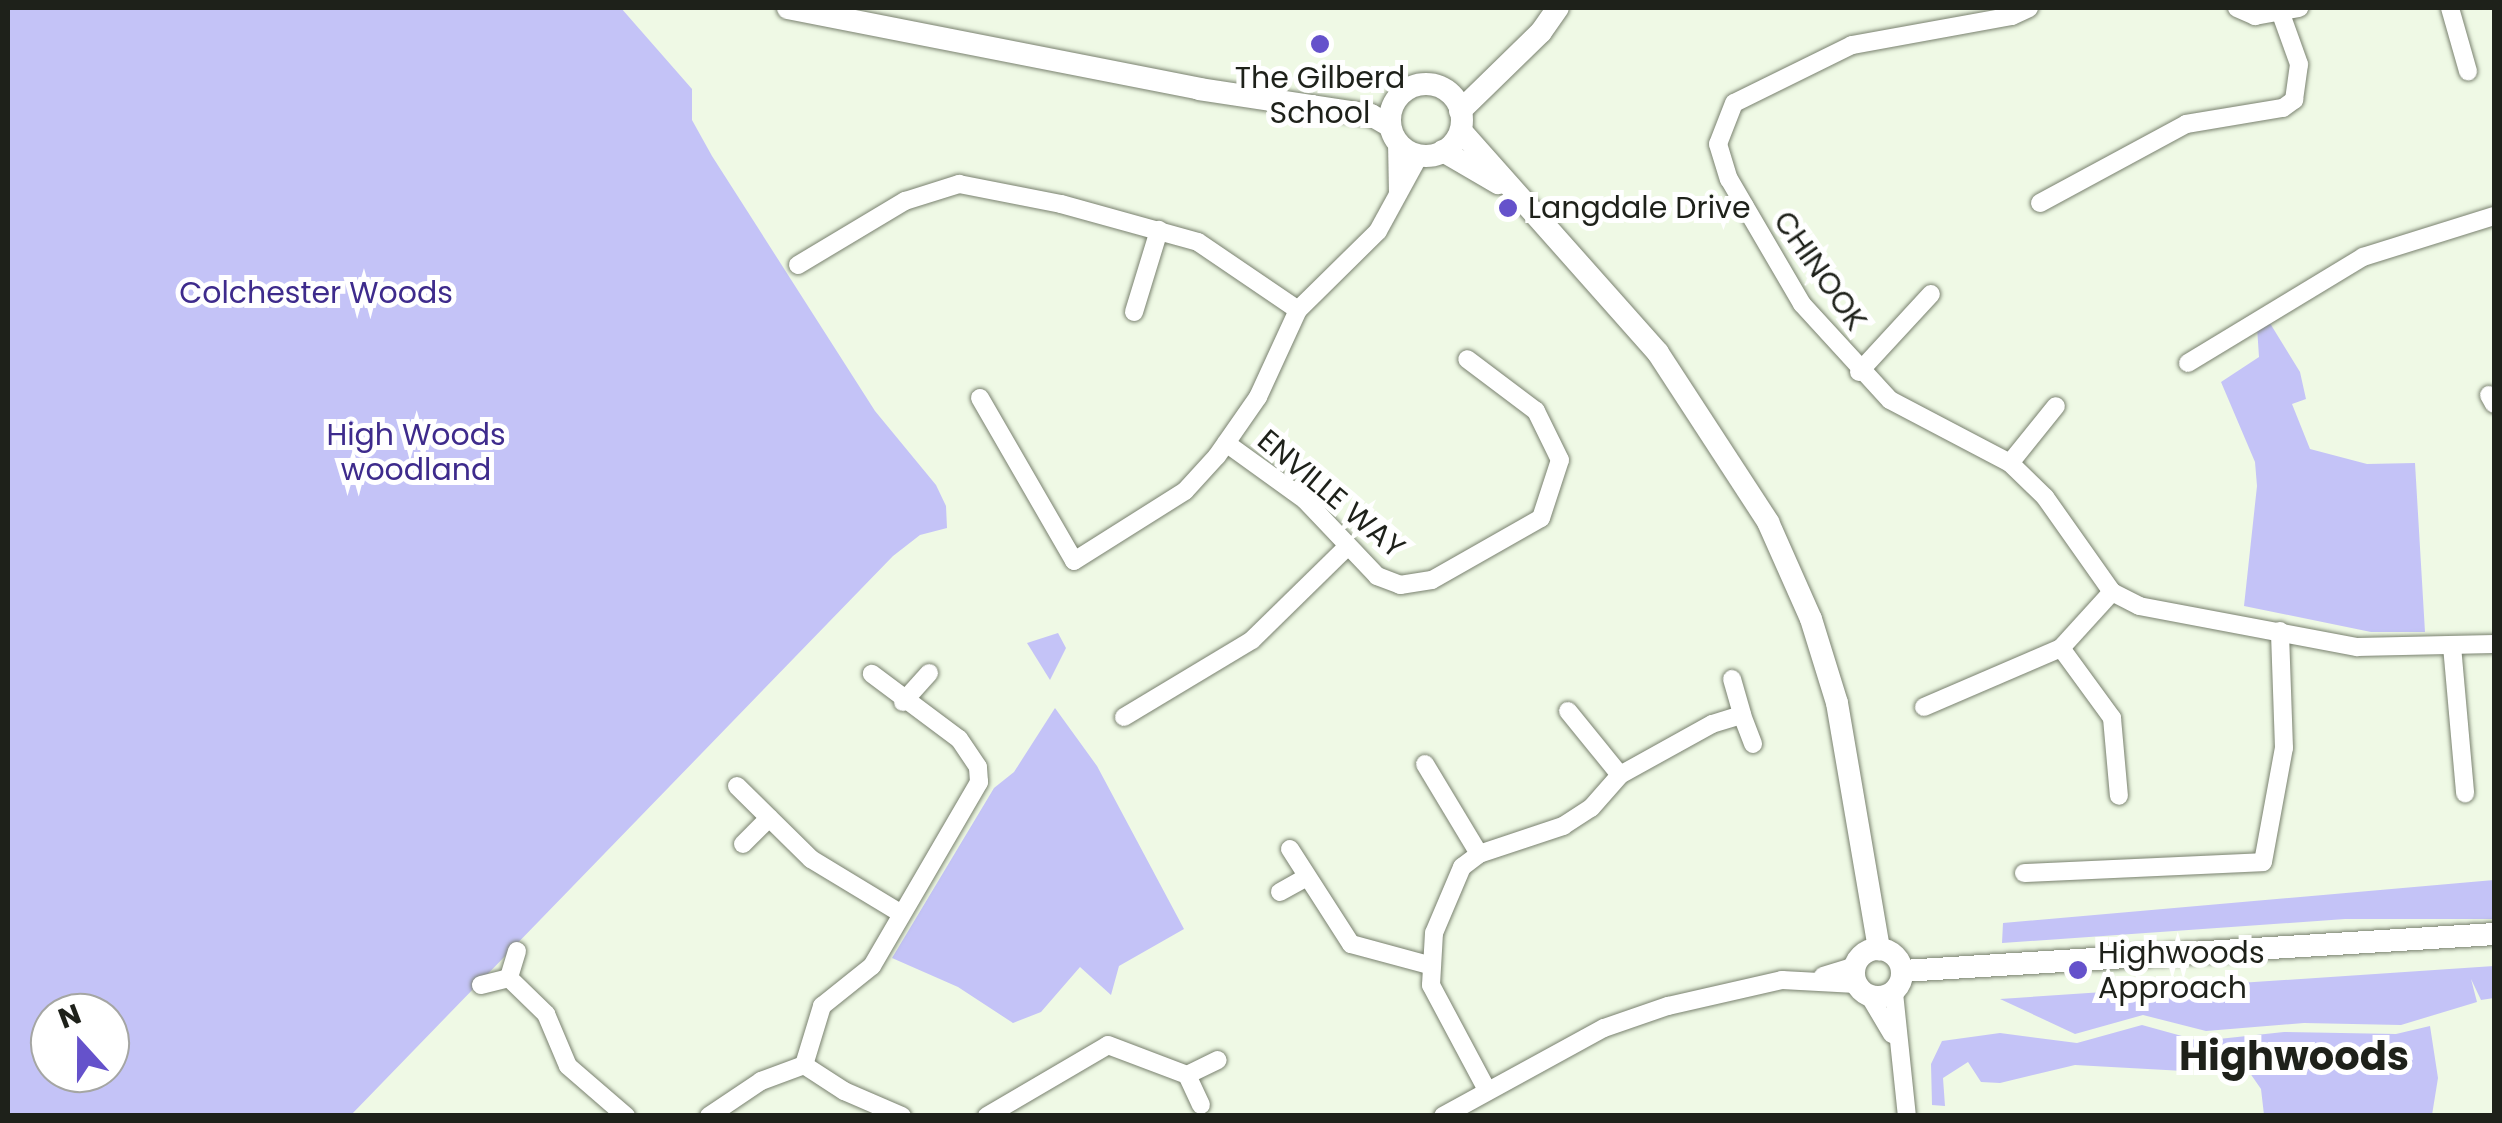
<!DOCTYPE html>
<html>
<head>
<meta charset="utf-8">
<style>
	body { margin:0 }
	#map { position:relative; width:2502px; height:1123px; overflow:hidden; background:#eff9e5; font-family:Poppins,sans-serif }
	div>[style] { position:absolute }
	.green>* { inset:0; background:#c4c3f7 }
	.roads { filter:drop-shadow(0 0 2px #79816f) drop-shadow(0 0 2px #79816f) }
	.minor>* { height:18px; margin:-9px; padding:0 9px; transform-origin:9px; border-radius:9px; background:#fff }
	.tertiary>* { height:22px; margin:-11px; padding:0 11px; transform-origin:11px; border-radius:11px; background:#fff }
	.tertiary>.ring { margin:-11px; padding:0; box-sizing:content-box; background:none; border:22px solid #fff; border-radius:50% }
	.dots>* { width:28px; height:28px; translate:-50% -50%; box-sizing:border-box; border:5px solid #fff; border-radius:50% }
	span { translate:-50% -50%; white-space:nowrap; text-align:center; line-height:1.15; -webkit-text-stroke:10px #fff; paint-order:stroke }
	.poi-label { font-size:30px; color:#1e211a }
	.left { translate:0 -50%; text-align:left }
	.street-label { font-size:30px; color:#1e211a }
	.park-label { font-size:30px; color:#3e2b8c }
	.district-label { font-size:40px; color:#1e211a; font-weight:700 }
	.frame { position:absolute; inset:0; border:10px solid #1e211a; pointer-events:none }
	.north { position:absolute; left:30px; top:993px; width:100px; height:100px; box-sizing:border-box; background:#fff; border:2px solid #a5a6a3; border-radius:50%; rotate:339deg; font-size:28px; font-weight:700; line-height:40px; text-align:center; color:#1e211a }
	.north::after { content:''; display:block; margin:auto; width:35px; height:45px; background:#6552cb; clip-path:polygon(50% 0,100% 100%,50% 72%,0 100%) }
</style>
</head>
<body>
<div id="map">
	<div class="green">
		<div style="clip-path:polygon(evenodd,8px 8px,621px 8px,692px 89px,692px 120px,712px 156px,875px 411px,936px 485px,946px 506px,947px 528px,920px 535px,893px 556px,351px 1115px,8px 1115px,8px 8px,50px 1013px,110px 1013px,110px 1073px,50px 1073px,50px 1013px)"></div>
		<div style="clip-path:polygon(2268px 320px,2300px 372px,2306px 399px,2292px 404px,2310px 449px,2367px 464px,2415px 463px,2425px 632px,2371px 632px,2244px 606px,2257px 486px,2255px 462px,2221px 382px,2259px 357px,2257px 327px)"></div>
		<div style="clip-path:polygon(1058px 633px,1066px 648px,1050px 680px,1027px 643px)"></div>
		<div style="clip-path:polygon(1055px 708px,1097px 766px,1184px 929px,1119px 966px,1111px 995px,1080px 967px,1041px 1012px,1013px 1023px,958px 987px,892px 958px,994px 788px,1014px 772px)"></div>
		<div style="clip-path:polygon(2494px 880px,2494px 919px,2345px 919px,2002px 943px,2003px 923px)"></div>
		<div style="clip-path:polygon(2494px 966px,2494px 998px,2481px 1000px,2471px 979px,2477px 1002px,2401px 1025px,2304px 1023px,2206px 1031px,2143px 1015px,2075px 1034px,2000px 999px)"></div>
		<div style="clip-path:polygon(2142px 1025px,2200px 1041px,2284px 1032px,2396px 1034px,2430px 1026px,2438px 1078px,2432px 1115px,2264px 1115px,2261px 1089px,2245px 1066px,2216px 1064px,2209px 1046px,2195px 1048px,2184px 1071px,2075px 1065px,2000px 1083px,1981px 1082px,1968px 1062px,1943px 1078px,1945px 1106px,1932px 1105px,1931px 1064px,1942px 1041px,2000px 1033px,2077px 1043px)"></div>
	</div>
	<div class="roads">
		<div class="minor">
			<div style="left:2029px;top:8px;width:19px;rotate:155deg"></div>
			<div style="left:2012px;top:16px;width:163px;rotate:169.7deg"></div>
			<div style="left:1852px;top:45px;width:131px;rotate:153.8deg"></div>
			<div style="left:1734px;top:103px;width:44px;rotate:111.3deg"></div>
			<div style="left:1718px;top:144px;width:37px;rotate:73deg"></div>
			<div style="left:1729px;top:179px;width:145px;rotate:59.7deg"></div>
			<div style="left:1802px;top:304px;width:130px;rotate:47.5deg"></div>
			<div style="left:1890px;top:400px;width:136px;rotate:27.7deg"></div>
			<div style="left:2010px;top:463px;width:49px;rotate:44.2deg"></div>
			<div style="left:2045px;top:497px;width:116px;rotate:54.8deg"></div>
			<div style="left:2112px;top:592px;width:30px;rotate:27deg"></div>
			<div style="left:2139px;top:606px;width:222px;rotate:10.7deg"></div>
			<div style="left:2357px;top:647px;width:137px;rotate:-1.3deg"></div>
			<div style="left:2237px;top:8px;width:20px;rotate:24deg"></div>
			<div style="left:2255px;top:16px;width:45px;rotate:-10.3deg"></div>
			<div style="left:2450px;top:8px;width:66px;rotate:74.1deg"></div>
			<div style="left:1397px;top:142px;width:51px;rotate:88.9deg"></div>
			<div style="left:2040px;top:203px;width:166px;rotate:-28.4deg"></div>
			<div style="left:2186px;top:124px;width:98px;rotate:-9.4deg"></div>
			<div style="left:2283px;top:108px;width:14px;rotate:-36deg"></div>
			<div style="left:2294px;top:100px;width:36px;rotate:-82deg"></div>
			<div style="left:2299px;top:64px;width:53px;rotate:-109.8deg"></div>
			<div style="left:798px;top:265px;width:125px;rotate:-30.9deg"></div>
			<div style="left:905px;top:201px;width:57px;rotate:-17.5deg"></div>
			<div style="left:959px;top:184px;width:104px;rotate:11.1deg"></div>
			<div style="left:1061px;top:204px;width:142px;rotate:15.5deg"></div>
			<div style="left:1198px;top:242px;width:121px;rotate:34.2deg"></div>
			<div style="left:1134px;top:312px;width:86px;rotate:-73deg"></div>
			<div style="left:2188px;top:363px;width:205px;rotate:-31.2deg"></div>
			<div style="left:2363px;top:257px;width:137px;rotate:-17.4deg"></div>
			<div style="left:1859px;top:372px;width:106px;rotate:-47.3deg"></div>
			<div style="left:2489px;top:395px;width:10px;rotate:61deg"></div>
			<div style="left:980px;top:398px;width:188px;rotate:60deg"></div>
			<div style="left:1074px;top:561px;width:131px;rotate:-32.2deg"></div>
			<div style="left:1185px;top:491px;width:47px;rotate:-47.6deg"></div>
			<div style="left:1217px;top:456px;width:72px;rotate:-55.2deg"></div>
			<div style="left:1258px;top:397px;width:96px;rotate:-65.3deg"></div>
			<div style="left:1298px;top:310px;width:112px;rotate:-44.6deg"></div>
			<div style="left:1378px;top:231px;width:85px;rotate:-61.3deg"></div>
			<div style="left:1226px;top:443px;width:97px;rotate:35.8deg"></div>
			<div style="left:1305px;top:500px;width:105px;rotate:46.5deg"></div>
			<div style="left:1377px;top:576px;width:25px;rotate:21deg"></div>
			<div style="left:1400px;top:585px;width:32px;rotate:-9deg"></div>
			<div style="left:1432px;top:580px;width:125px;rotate:-29.6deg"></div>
			<div style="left:1541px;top:518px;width:61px;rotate:-71.9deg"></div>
			<div style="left:1560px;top:460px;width:55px;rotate:-116.1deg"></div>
			<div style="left:1536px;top:411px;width:86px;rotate:-143deg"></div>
			<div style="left:2010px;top:463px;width:73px;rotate:-51.1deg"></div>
			<div style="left:2452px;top:646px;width:148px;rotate:84.9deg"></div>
			<div style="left:2061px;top:648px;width:87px;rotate:53.9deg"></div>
			<div style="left:2112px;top:718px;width:78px;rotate:84.9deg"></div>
			<div style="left:1732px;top:679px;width:37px;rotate:74deg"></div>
			<div style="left:903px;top:702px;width:39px;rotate:-48deg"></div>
			<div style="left:1924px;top:707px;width:149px;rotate:-23.3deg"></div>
			<div style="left:2061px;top:648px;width:76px;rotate:-47.7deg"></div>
			<div style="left:1568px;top:711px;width:82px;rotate:50.9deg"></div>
			<div style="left:1124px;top:717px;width:149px;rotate:-31deg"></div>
			<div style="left:1252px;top:640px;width:133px;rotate:-44.4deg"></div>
			<div style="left:1425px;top:764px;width:105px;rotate:59deg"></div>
			<div style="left:737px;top:786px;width:104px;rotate:44.6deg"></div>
			<div style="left:811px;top:859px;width:104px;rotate:31.2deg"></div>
			<div style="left:743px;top:844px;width:37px;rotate:-45deg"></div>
			<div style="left:1290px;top:849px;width:113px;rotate:57.3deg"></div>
			<div style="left:1351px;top:944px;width:81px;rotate:15.1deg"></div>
			<div style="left:2024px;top:873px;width:239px;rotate:-2.6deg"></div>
			<div style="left:2263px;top:862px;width:116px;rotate:-79.6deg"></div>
			<div style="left:2284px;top:748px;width:117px;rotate:-92deg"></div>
			<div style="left:1280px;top:892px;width:29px;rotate:-29deg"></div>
			<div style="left:517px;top:951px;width:28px;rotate:107deg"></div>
			<div style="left:509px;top:978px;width:52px;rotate:44.2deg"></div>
			<div style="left:546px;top:1014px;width:56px;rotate:67.1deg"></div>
			<div style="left:568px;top:1066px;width:77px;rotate:40.8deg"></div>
			<div style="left:1823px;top:976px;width:34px;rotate:-17deg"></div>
			<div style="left:481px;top:985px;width:29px;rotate:-14deg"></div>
			<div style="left:1894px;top:993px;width:124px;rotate:84deg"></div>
			<div style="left:1870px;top:997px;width:43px;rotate:59.3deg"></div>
			<div style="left:804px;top:1065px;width:48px;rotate:33deg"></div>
			<div style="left:844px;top:1091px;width:63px;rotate:23.3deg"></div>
			<div style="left:1187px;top:1075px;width:34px;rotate:-26deg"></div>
			<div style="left:1487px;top:1090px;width:119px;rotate:-118.1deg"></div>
			<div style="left:1431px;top:985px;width:52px;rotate:-86.7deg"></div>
			<div style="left:1434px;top:933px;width:72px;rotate:-67deg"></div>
			<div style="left:1462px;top:867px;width:21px;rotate:-37deg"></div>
			<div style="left:1479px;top:854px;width:89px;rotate:-18.4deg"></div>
			<div style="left:1563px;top:826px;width:33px;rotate:-33deg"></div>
			<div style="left:1591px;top:808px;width:44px;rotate:-48.7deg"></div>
			<div style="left:1620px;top:775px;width:105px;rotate:-29deg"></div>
			<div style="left:1712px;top:724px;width:31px;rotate:-17deg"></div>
			<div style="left:1742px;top:715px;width:31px;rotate:69deg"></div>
			<div style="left:709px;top:1116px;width:63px;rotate:-33.9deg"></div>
			<div style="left:761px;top:1081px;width:46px;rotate:-20.4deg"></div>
			<div style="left:804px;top:1065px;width:62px;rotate:-73deg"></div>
			<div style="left:822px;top:1006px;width:64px;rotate:-38.7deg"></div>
			<div style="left:872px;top:966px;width:213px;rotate:-59.8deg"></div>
			<div style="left:979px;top:782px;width:15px;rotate:-94deg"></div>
			<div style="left:978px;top:767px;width:34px;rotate:-124deg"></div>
			<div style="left:959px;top:739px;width:109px;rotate:-143.2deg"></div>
			<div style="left:987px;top:1116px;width:140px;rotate:-30.4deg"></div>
			<div style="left:1108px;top:1045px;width:85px;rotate:20.8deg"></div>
			<div style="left:1187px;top:1075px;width:33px;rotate:65deg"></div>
			<div style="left:1443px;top:1116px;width:183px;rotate:-28.7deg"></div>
			<div style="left:1604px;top:1028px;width:68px;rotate:-19deg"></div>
			<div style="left:1668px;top:1006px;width:117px;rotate:-12.8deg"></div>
			<div style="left:1782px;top:980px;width:74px;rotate:3.1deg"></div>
		</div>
		<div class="tertiary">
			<div style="left:788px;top:8px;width:419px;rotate:11.1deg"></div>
			<div style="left:1199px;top:89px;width:174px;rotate:8.6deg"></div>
			<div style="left:1371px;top:115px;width:22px;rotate:30deg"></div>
			<div class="ring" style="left:1390px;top:84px;width:50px;height:50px"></div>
			<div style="left:1460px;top:111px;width:113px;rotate:-44.3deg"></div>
			<div style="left:1541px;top:32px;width:29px;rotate:-55deg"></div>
			<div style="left:1462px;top:132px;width:295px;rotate:48.4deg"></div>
			<div style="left:1658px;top:353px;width:202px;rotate:56.9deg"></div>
			<div style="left:1768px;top:522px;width:106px;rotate:66.1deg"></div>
			<div style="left:1811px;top:619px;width:88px;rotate:72.8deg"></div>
			<div style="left:1837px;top:703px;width:250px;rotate:80.3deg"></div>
			<div style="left:1443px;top:151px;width:64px;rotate:30.2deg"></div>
			<div class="ring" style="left:1854px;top:949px;width:26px;height:26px"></div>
			<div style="left:1903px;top:971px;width:592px;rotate:-3.58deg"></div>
		</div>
	</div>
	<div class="dots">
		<div style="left:1320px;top:44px;background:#6552cb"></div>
		<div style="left:1508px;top:208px;background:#6552cb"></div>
		<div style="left:2078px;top:970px;background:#6552cb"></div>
	</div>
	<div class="poi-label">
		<span style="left:1320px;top:95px">The Gilberd<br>School</span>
		<span class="left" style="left:1528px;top:208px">Langdale Drive</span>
		<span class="left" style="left:2098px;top:970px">Highwoods<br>Approach</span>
	</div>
	<div class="street-label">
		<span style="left:1820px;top:271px;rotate:55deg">CHINOOK</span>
		<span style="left:1331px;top:494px;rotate:40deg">ENVILLE WAY</span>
	</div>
	<div class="park-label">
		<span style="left:316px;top:293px">Colchester Woods</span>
		<span style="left:416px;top:452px">High Woods<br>woodland</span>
	</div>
	<div class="district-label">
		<span style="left:2294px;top:1056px">Highwoods</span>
	</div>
	<div class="frame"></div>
	<div class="north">N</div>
</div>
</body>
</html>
